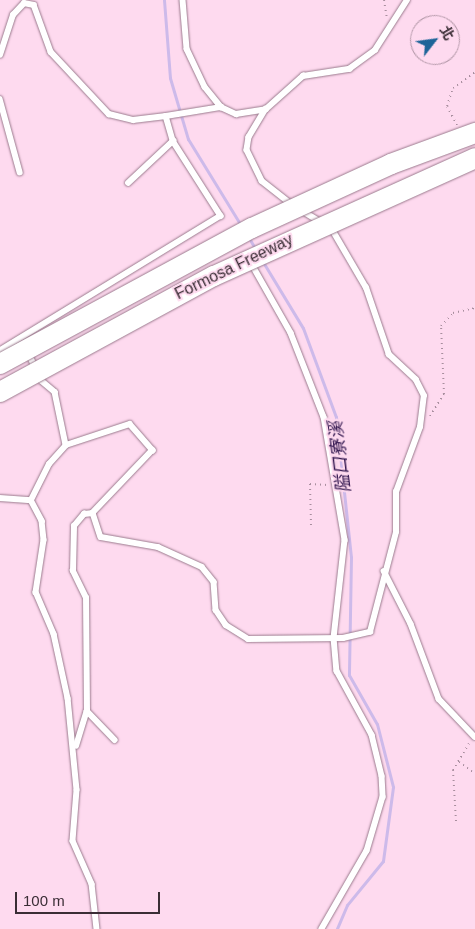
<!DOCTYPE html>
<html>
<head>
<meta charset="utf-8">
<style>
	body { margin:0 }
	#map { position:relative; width:475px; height:929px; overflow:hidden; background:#fedaef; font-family:Helvetica,"Noto Sans TC",sans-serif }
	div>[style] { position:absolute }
	.stream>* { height:3px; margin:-1.5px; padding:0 1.5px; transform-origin:1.5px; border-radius:1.5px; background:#cdbaea }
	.path>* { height:2px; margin-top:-1px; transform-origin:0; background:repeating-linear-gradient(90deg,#a88e9e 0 1px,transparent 0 5px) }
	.roads { filter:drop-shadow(0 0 1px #9b7b8e) drop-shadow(0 0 1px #9b7b8e) }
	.service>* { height:5.5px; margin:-2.75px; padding:0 2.75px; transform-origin:2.75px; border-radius:2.75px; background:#fff }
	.bridges { filter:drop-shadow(0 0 1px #9b7b8e) drop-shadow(0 0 1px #9b7b8e) }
	.motorway-bridge>* { height:20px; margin:-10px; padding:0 10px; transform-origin:10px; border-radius:10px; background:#fff }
	span { translate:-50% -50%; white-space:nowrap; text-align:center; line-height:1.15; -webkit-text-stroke:4px #fedaef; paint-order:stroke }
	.street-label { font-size:16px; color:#3a2d35 }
	.water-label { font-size:18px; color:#361a52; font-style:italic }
	.north { position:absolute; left:410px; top:15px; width:50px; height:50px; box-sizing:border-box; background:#fedaef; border:1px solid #b095a5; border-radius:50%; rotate:60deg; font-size:14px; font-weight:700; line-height:20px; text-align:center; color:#3a2d35 }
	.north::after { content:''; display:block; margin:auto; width:18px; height:22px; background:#1d6498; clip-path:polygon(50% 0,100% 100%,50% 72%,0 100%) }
	.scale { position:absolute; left:15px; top:892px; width:145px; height:22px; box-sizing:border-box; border:2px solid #3a2d35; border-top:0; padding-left:6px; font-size:15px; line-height:18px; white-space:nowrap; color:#3a2d35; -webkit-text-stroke:4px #fedaef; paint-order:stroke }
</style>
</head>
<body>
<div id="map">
	<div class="stream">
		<div style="left:164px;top:0;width:78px;rotate:85.6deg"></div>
		<div style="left:170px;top:78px;width:64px;rotate:73.6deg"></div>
		<div style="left:188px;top:139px;width:103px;rotate:58.5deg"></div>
		<div style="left:249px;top:238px;width:14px;rotate:60deg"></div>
		<div style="left:263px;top:262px;width:77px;rotate:58.8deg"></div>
		<div style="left:303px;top:328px;width:95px;rotate:69.7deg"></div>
		<div style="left:336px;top:417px;width:141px;rotate:83.9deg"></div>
		<div style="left:351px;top:557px;width:118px;rotate:91deg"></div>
		<div style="left:349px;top:675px;width:56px;rotate:60.3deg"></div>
		<div style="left:377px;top:724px;width:65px;rotate:75.7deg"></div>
		<div style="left:393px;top:787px;width:75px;rotate:97.7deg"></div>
		<div style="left:383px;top:861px;width:57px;rotate:129.3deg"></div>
		<div style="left:347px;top:905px;width:26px;rotate:113deg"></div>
	</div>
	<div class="path">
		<div style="left:384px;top:0;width:19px;rotate:81deg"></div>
		<div style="left:457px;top:125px;width:21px;rotate:-118deg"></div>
		<div style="left:447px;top:106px;width:19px;rotate:-72deg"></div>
		<div style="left:453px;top:88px;width:27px;rotate:-36deg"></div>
		<div style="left:430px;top:416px;width:26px;rotate:-58deg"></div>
		<div style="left:444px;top:394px;width:68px;rotate:-92.5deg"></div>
		<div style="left:441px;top:326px;width:18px;rotate:-47deg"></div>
		<div style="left:453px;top:313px;width:23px;rotate:-13deg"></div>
		<div style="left:311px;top:525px;width:41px;rotate:-91.4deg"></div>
		<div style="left:310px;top:484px;width:18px;rotate:3deg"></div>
		<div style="left:459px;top:762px;width:20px;rotate:37deg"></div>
		<div style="left:456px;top:821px;width:51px;rotate:-93.4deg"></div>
		<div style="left:453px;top:770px;width:31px;rotate:-59deg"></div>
	</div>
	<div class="roads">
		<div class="service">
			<div style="left:183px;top:0;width:49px;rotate:85.3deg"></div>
			<div style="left:187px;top:49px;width:42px;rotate:64.7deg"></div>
			<div style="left:205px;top:87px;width:26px;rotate:51deg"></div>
			<div style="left:221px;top:107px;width:17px;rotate:25deg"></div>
			<div style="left:236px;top:114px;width:30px;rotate:-9deg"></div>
			<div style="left:266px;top:109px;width:50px;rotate:-41.7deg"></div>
			<div style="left:303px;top:76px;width:47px;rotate:-8.7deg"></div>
			<div style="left:349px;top:69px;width:32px;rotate:-36deg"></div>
			<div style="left:375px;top:50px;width:59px;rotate:-57.4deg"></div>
			<div style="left:0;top:55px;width:42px;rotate:-72deg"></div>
			<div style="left:13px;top:15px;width:16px;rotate:-47deg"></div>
			<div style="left:24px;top:3px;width:10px;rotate:11deg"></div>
			<div style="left:34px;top:5px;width:50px;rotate:70.1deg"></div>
			<div style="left:51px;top:52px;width:85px;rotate:46.9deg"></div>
			<div style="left:109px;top:114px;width:25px;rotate:14deg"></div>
			<div style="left:133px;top:120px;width:33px;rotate:-7deg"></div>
			<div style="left:166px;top:116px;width:26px;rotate:74deg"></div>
			<div style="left:173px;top:141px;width:89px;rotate:57.4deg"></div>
			<div style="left:221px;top:216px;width:259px;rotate:148.6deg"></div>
			<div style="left:0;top:99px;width:76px;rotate:74.7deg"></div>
			<div style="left:266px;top:109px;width:33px;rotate:121deg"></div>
			<div style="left:249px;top:137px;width:13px;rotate:99deg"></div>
			<div style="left:247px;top:150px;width:34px;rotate:64deg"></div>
			<div style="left:262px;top:181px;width:37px;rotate:38deg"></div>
			<div style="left:166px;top:116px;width:56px;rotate:-9.3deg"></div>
			<div style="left:128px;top:183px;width:62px;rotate:-43deg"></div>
			<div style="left:301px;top:210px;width:23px;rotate:31deg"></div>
			<div style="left:253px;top:266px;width:77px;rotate:60.4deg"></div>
			<div style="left:291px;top:333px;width:90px;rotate:68.6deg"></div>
			<div style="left:324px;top:417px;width:125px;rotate:80.3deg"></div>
			<div style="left:345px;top:540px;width:99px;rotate:96.4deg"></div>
			<div style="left:334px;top:638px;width:33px;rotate:85deg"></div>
			<div style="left:337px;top:671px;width:73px;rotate:61.3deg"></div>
			<div style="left:372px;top:735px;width:42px;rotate:76.3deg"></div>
			<div style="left:382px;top:776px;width:21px;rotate:87deg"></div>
			<div style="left:383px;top:797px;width:56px;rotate:106.5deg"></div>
			<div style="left:367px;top:851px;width:90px;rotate:120deg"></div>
			<div style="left:28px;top:352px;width:32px;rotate:64deg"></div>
			<div style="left:42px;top:381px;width:17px;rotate:40deg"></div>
			<div style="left:55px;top:392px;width:54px;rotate:78.3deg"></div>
			<div style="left:0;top:498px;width:31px;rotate:4deg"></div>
			<div style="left:31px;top:500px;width:24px;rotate:62deg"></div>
			<div style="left:42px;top:521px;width:19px;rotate:84deg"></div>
			<div style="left:44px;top:540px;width:53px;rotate:98.7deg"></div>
			<div style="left:36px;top:592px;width:46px;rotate:66.8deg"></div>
			<div style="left:54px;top:634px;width:66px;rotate:77.7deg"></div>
			<div style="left:68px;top:698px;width:92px;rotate:84.4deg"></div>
			<div style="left:77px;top:790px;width:51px;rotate:94.5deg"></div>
			<div style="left:73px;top:841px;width:47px;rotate:66.2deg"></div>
			<div style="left:92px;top:884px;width:45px;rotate:83.7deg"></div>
			<div style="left:31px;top:500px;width:40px;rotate:-63.4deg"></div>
			<div style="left:49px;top:464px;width:25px;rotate:-48deg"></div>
			<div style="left:66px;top:445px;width:67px;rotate:-18.2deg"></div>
			<div style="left:130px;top:424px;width:35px;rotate:49deg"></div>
			<div style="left:153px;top:450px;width:87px;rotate:133.6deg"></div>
			<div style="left:384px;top:571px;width:59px;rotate:63deg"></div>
			<div style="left:411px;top:624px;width:80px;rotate:69.5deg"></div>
			<div style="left:439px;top:699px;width:52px;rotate:46.5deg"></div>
			<div style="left:87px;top:711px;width:40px;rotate:46deg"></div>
			<div style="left:76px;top:746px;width:37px;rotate:-73deg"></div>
			<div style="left:87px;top:711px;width:113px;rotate:-90.5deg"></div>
			<div style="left:86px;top:598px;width:30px;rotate:-116deg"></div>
			<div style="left:73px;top:571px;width:45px;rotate:-88.7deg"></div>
			<div style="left:74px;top:526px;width:16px;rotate:-50deg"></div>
			<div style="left:84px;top:514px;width:9px;rotate:-6deg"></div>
			<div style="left:93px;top:513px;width:25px;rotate:72deg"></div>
			<div style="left:101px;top:537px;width:58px;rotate:10deg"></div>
			<div style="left:158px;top:547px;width:48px;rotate:24.4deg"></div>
			<div style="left:202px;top:567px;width:19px;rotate:51deg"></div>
			<div style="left:214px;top:582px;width:28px;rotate:86deg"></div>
			<div style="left:216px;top:610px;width:18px;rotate:56deg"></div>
			<div style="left:226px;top:625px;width:26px;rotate:32deg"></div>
			<div style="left:248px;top:639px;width:95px;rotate:-0.6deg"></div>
			<div style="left:343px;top:638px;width:28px;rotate:-13deg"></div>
			<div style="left:370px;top:632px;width:103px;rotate:-75.4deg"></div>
			<div style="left:396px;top:532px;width:40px;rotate:-90deg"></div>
			<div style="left:396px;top:492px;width:69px;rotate:-69.7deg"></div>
			<div style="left:420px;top:427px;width:31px;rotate:-83deg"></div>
			<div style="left:424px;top:396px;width:18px;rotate:-117deg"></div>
			<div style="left:416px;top:380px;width:37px;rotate:-137deg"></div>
			<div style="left:389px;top:355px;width:71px;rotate:-108.9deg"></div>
			<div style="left:366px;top:288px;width:69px;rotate:-120.3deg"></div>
		</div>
	</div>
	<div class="bridges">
		<div class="motorway-bridge">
			<div style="left:0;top:364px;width:286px;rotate:-28.4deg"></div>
			<div style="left:252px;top:228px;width:153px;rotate:-24.7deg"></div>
			<div style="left:391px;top:164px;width:90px;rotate:-20.3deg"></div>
			<div style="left:0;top:392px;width:243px;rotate:-28.5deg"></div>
			<div style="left:214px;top:276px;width:286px;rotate:-24.3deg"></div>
		</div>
	</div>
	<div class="street-label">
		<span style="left:234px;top:267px;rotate:-26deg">Formosa Freeway</span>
	</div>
	<div class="water-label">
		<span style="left:340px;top:457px;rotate:-97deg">隘口寮溪</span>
	</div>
	<div class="north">北</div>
	<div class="scale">100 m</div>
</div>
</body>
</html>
